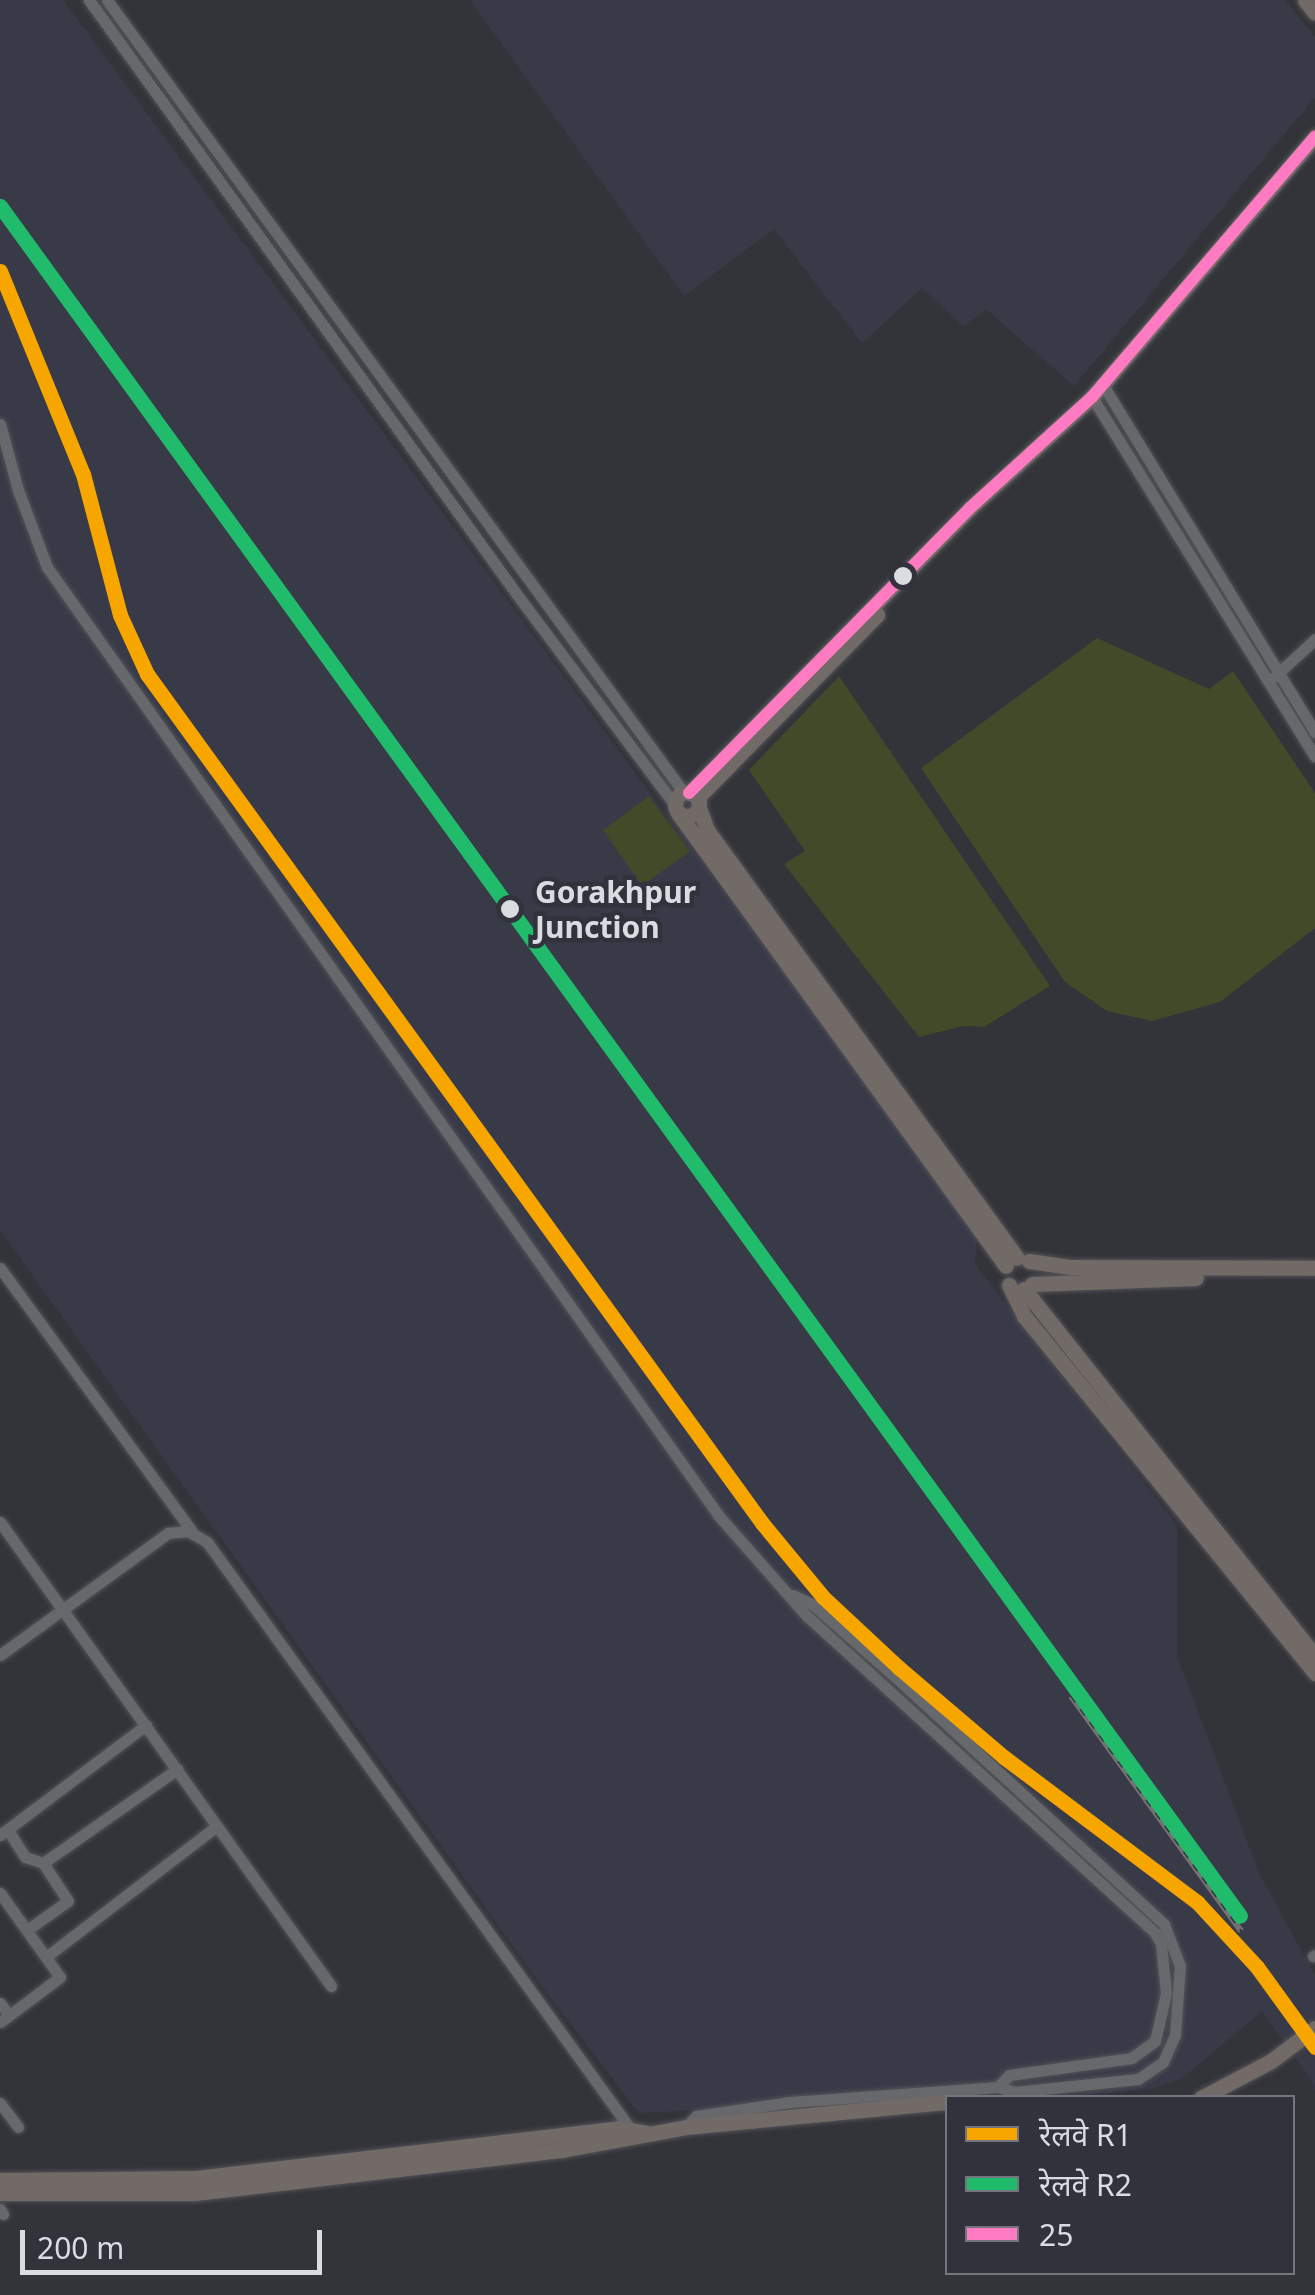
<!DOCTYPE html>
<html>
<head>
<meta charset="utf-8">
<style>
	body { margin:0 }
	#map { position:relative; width:1315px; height:2295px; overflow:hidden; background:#333439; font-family:"Noto Sans","Noto Sans Devanagari",sans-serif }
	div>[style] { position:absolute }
	.built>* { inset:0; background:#383a48 }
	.green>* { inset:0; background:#424a29 }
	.roads { filter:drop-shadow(0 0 2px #515257) drop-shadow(0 0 2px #515257) }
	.minor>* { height:11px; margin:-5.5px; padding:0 5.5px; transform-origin:5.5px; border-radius:5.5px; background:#67686b }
	.major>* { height:15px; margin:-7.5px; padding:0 7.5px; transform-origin:7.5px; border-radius:7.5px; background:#726a66 }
	.major>.ring { margin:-7.5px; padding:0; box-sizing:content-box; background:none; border:15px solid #726a66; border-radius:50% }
	.rail>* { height:6px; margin-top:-3px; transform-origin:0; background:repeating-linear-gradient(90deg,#31323b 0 8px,#727275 0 16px); box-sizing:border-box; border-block:2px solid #727275 }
	.bridges { filter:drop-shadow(0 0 2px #515257) drop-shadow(0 0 2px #515257) }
	.major-bridge>* { height:15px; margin:-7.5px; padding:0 7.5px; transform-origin:7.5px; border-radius:7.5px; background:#726a66 }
	.bus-1>* { height:12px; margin:-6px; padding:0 6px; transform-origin:6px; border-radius:6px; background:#fe7ac1 }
	.rail-1>* { height:15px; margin:-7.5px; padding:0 7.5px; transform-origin:7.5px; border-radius:7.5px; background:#f7a600 }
	.rail-2>* { height:15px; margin:-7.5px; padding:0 7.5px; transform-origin:7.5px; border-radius:7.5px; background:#20bc6c }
	.dots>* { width:28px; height:28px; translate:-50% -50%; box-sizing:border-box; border:5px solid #31323b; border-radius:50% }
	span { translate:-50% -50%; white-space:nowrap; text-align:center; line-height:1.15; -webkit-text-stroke:9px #31323b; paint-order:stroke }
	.stop-label { font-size:30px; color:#dbdce1; font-weight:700 }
	.left { translate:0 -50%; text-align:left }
	.legend { position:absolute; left:945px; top:2095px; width:350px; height:180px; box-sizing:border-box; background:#31323b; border:2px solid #75767d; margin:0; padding:12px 18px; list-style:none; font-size:30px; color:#dbdce1 }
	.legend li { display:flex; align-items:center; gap:20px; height:50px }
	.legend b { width:50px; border:2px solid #75767d }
	.scale { position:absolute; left:20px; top:2230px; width:302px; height:45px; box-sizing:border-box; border:5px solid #dbdce1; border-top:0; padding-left:12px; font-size:30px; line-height:35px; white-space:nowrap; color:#dbdce1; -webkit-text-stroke:8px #31323b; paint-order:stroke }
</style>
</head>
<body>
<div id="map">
	<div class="built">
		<div style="clip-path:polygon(0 0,63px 0,977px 1234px,975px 1264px,1177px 1525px,1177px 1656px,1259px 1873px,1315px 1976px,1315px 2092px,1311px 2079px,1262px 2011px,1181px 2079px,1151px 2089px,1070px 2097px,948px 2098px,639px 2113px,543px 1988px,0 1230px)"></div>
		<div style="clip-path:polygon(470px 0,1285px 0,1315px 37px,1315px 97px,1074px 386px,986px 309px,964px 327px,922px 288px,862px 343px,774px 229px,684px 296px)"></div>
	</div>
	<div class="green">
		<div style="clip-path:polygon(1097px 638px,1209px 689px,1233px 671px,1315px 793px,1315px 928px,1220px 1002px,1152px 1021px,1107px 1011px,1065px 982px,921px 768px)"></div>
		<div style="clip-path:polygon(839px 676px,1050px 986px,984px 1027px,963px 1026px,919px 1037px,784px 864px,805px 851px,749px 770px)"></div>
		<div style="clip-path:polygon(649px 796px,690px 851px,642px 886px,603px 830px)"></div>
	</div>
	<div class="roads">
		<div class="minor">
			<div style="left:89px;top:0;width:739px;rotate:54.25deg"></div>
			<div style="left:521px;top:600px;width:256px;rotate:53.1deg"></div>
			<div style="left:107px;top:0;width:981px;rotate:53.96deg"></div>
			<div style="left:1103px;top:385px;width:407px;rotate:58.6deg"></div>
			<div style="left:1092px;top:397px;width:423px;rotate:58.2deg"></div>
			<div style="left:0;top:424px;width:68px;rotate:74.7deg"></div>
			<div style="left:18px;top:490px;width:82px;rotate:69.4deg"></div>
			<div style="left:47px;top:567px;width:1163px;rotate:54.7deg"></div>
			<div style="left:719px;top:1516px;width:133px;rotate:48.7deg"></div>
			<div style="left:807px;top:1616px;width:471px;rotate:42.3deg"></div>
			<div style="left:1155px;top:1933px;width:13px;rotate:61deg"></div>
			<div style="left:1161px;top:1944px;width:49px;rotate:84.2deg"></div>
			<div style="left:1166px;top:1993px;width:49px;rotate:102.9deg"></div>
			<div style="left:1155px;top:2041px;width:29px;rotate:144deg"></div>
			<div style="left:1132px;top:2058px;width:124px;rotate:172.1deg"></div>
			<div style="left:1009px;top:2075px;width:16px;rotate:133deg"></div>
			<div style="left:1274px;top:677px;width:56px;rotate:-42.8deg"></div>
			<div style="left:0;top:1268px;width:326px;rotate:53.9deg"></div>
			<div style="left:0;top:1522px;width:570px;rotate:54.5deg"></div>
			<div style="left:0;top:1655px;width:208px;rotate:-36deg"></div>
			<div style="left:168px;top:1533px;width:20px;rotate:-6deg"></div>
			<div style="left:188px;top:1531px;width:22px;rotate:30deg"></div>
			<div style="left:207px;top:1542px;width:730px;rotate:54.2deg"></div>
			<div style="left:8px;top:1830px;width:32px;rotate:58deg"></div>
			<div style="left:25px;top:1857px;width:19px;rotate:18deg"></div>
			<div style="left:0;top:1835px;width:183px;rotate:-37deg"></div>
			<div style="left:0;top:1893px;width:103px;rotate:54.5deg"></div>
			<div style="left:60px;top:1977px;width:75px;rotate:143.1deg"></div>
			<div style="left:27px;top:1930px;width:50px;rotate:-35.3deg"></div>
			<div style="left:68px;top:1901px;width:45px;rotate:-123.3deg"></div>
			<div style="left:43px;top:1863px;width:164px;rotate:-35deg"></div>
			<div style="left:1313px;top:1956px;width:2px;rotate:-27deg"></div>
			<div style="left:46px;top:1957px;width:215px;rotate:-37.5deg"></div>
			<div style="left:0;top:2003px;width:15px;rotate:53deg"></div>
			<div style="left:0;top:2103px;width:30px;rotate:53deg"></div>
			<div style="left:686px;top:2127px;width:15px;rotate:-48deg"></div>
			<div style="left:696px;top:2116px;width:95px;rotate:-8.5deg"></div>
			<div style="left:790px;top:2102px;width:209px;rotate:-4.1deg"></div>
			<div style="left:998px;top:2087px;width:17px;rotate:17deg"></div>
			<div style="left:1014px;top:2092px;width:125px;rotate:-6deg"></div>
			<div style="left:1138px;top:2079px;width:30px;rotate:-34deg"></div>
			<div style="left:1163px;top:2062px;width:30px;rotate:-66deg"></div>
			<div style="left:1175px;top:2035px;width:69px;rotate:-85.9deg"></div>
			<div style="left:1180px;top:1966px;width:45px;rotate:-110.9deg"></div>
			<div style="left:1164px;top:1924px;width:369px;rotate:-137.4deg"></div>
			<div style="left:892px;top:1674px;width:106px;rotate:-138.8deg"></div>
			<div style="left:812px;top:1604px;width:21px;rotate:-155deg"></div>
			<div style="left:0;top:2209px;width:6px;rotate:59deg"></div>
		</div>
		<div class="major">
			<div style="left:1305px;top:0;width:16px;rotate:52deg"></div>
			<div class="ring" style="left:675px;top:792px;width:9px;height:9px"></div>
			<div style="left:689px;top:793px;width:400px;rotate:-45.4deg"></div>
			<div style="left:970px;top:508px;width:165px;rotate:-42.3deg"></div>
			<div style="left:1092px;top:397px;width:343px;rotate:-49.4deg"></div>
			<div style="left:697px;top:798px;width:257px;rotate:-45.5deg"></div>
			<div style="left:699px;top:808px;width:23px;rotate:70deg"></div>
			<div style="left:707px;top:830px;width:528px;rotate:54.08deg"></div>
			<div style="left:678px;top:813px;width:559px;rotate:54.09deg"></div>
			<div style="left:1029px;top:1261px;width:41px;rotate:8.3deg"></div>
			<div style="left:1070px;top:1267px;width:245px;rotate:0.2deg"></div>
			<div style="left:1032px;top:1284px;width:164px;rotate:-2.1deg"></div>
			<div style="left:1009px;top:1285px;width:34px;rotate:64deg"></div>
			<div style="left:1024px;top:1316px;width:461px;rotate:50.8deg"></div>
			<div style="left:1024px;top:1289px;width:468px;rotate:51.6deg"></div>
			<div style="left:0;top:2180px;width:196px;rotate:-0.6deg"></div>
			<div style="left:196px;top:2178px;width:426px;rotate:-6.7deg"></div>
			<div style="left:619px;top:2128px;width:29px;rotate:10deg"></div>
			<div style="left:0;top:2193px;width:195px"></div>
			<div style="left:195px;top:2193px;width:370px;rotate:-6.7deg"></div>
			<div style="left:562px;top:2150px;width:126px;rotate:-10.5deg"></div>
			<div style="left:686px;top:2127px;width:263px;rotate:-5.5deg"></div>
		</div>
	</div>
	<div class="rail">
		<div style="left:0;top:206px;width:1850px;rotate:54.1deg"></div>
		<div style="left:401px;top:1024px;width:687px;rotate:53.88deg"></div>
		<div style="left:806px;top:1579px;width:127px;rotate:43.7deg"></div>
		<div style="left:898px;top:1667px;width:140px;rotate:40.4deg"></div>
		<div style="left:1005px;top:1758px;width:240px;rotate:36.9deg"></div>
		<div style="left:1197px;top:1902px;width:88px;rotate:47.3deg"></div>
		<div style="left:1257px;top:1967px;width:99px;rotate:54.1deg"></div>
		<div style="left:1071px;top:1696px;width:290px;rotate:54.1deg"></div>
	</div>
	<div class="bridges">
		<div class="major-bridge">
			<div style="left:1201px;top:2098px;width:79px;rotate:-27.9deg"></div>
			<div style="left:1271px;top:2061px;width:55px;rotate:-36.9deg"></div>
		</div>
	</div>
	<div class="bus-1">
		<div style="left:689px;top:793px;width:400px;rotate:-45.4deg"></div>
		<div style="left:970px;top:508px;width:165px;rotate:-42.3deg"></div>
		<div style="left:1092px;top:397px;width:343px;rotate:-49.4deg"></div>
	</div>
	<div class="rail-1">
		<div style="left:0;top:271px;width:219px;rotate:67.8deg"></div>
		<div style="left:83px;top:474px;width:146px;rotate:75.3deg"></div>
		<div style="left:120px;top:615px;width:65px;rotate:65.4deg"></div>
		<div style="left:147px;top:674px;width:1048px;rotate:54.08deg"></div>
		<div style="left:762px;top:1523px;width:96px;rotate:50.5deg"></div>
		<div style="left:823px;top:1597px;width:103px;rotate:43deg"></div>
		<div style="left:898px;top:1667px;width:140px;rotate:40.4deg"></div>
		<div style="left:1005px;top:1758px;width:240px;rotate:36.9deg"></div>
		<div style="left:1197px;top:1902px;width:88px;rotate:47.3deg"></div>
		<div style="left:1257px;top:1967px;width:99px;rotate:54.1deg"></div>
	</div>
	<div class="rail-2">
		<div style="left:0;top:206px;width:2112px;rotate:54.05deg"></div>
	</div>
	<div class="dots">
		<div style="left:903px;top:576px;background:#dbdce1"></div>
		<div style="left:510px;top:909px;background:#dbdce1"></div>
	</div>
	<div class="stop-label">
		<span class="left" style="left:535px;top:909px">Gorakhpur<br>Junction</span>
	</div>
	<ul class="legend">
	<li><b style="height:12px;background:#f7a600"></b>रेलवे R1</li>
	<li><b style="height:12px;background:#20bc6c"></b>रेलवे R2</li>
	<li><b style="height:12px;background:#fe7ac1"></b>25</li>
	</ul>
	<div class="scale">200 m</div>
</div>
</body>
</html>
